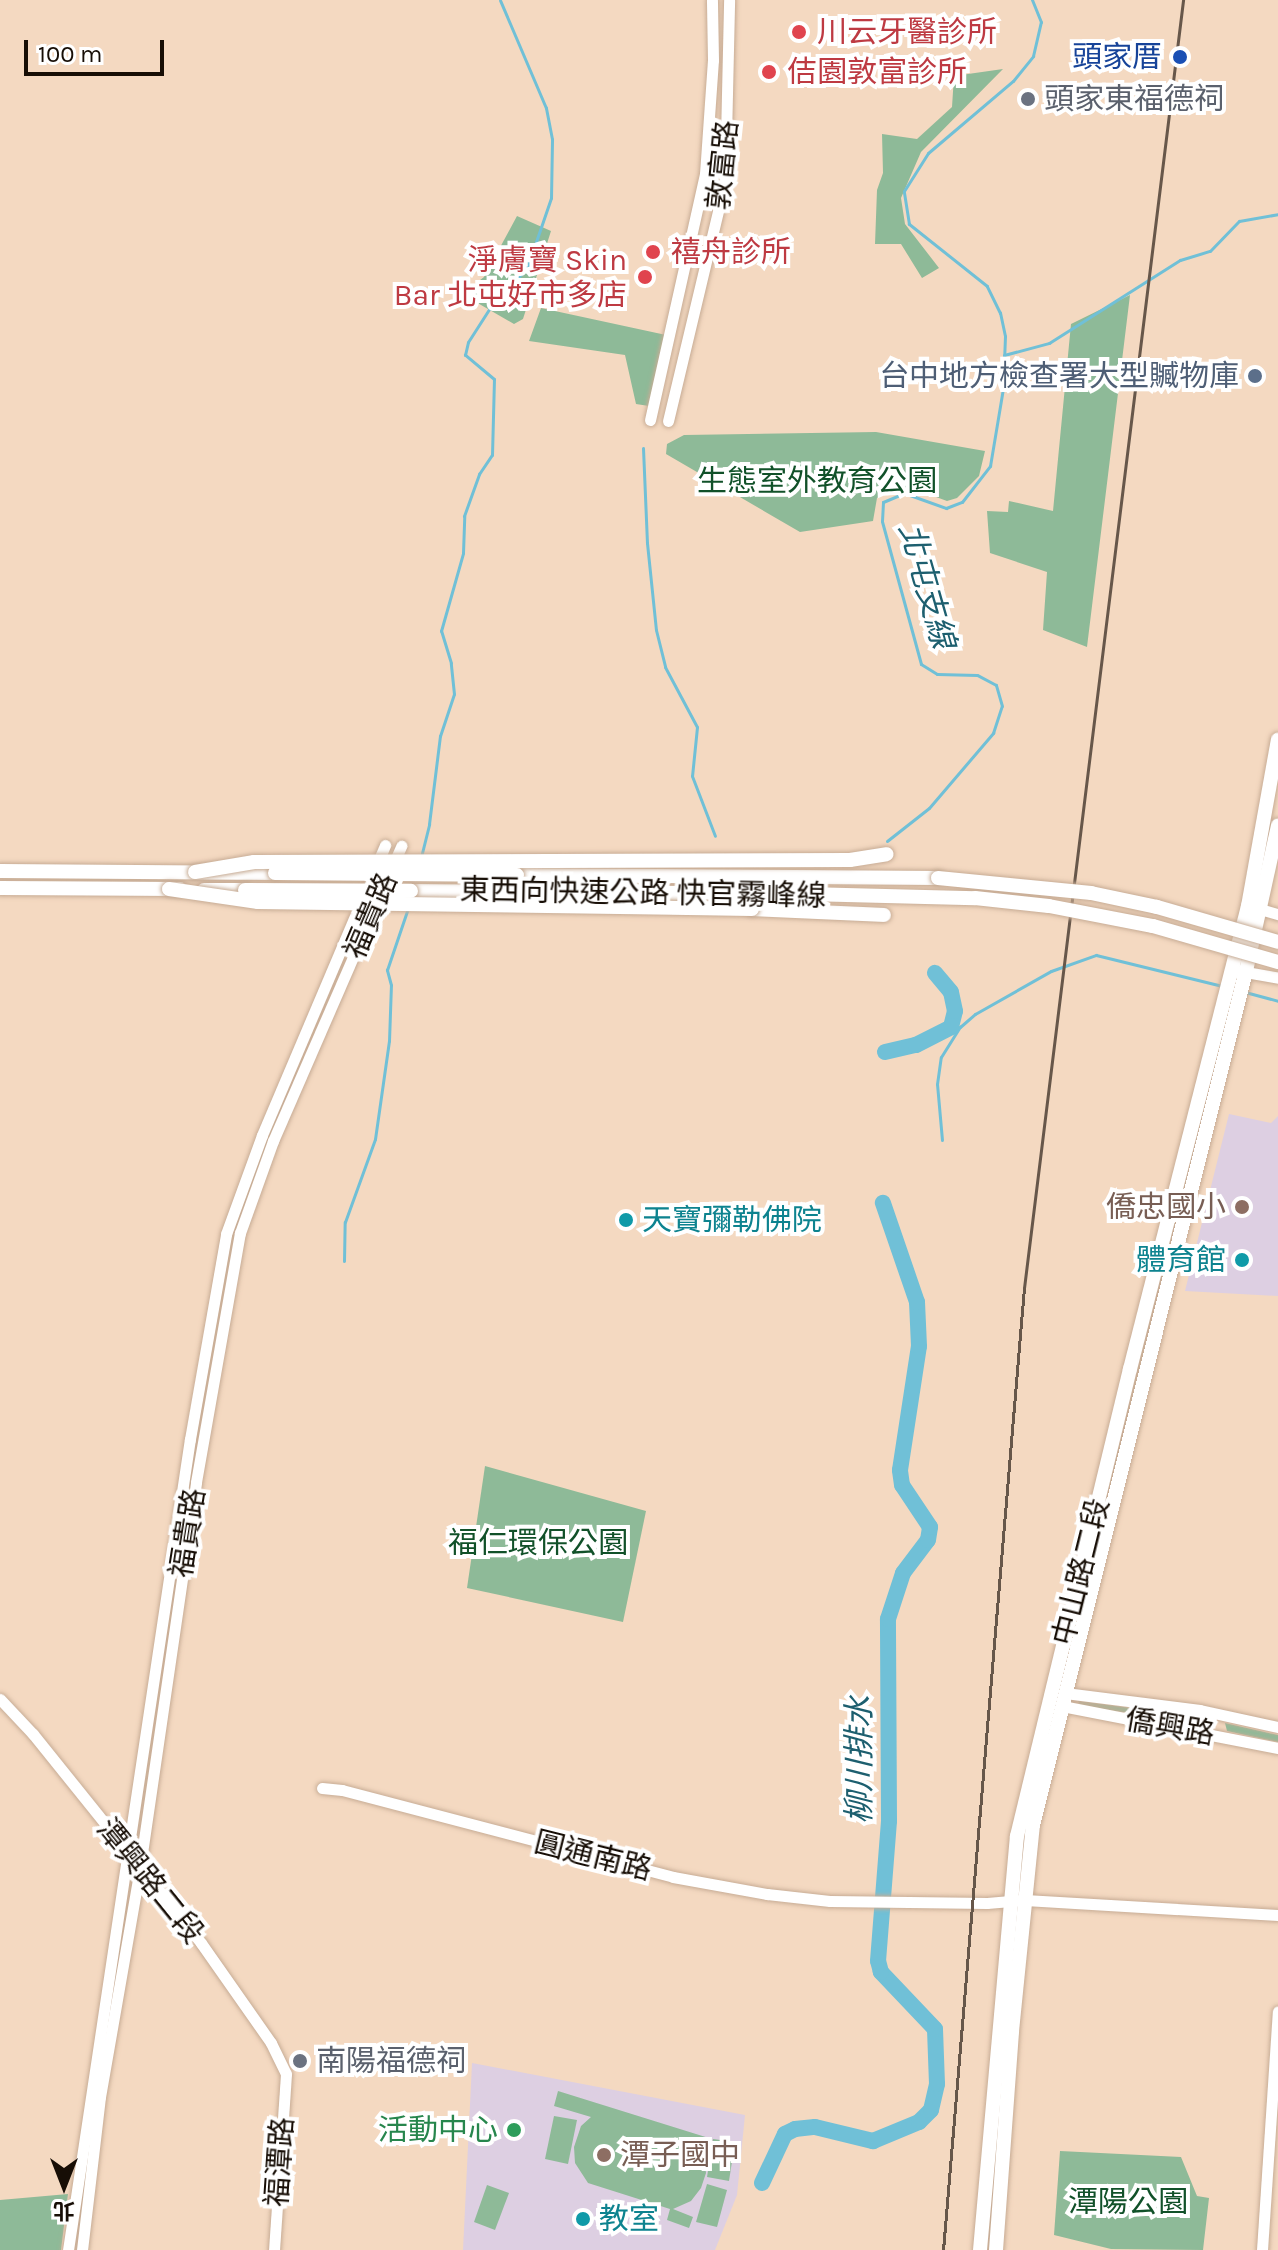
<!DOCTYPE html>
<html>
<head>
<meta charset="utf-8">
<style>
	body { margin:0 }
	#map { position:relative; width:1278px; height:2250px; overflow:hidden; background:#f4d9c1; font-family:Karla,"Noto Sans TC",sans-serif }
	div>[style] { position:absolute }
	.education>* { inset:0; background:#ddcfe2 }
	.green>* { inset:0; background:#8eba98 }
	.stream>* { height:3px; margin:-1.5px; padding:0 1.5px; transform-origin:1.5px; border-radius:1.5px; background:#70c0d7 }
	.river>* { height:16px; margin:-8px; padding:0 8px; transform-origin:8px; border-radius:8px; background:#70c0d7 }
	.roads { filter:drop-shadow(0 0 2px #c7ac95) drop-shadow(0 0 2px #c7ac95) }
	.tertiary>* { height:11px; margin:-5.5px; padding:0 5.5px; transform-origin:5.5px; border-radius:5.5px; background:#fff }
	.primary>* { height:14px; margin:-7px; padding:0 7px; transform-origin:7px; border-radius:7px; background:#fff }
	.trunk>* { height:14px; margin:-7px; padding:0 7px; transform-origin:7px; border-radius:7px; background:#fff }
	.rail>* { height:3px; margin:-1.5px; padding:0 1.5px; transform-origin:1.5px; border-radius:1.5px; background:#67574a }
	.bridges { filter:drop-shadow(0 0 2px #c7ac95) drop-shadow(0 0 2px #c7ac95) }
	.trunk-bridge>* { height:14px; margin:-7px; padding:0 7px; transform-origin:7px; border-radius:7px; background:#fff }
	.dots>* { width:22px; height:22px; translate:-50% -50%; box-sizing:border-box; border:4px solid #fff; border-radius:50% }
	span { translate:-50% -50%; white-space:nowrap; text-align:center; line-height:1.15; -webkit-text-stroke:8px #fff; paint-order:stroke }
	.health-label { font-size:30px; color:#be3a42 }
	.left { translate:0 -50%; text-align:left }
	.right { translate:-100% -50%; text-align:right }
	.transit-label { font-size:30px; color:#164399 }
	.worship-label { font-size:30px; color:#5b616d }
	.street-label { font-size:30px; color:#170e06 }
	.service-label { font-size:30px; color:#4e5e75 }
	.park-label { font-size:30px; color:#115129 }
	.education-label { font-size:30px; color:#785e54 }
	.culture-label { font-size:30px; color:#0d838f }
	.leisure-label { font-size:30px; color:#27864d }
	.water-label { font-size:32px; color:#1d5f6f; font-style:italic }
	.north { position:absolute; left:24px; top:2146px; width:80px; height:80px; -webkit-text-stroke:6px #fff; paint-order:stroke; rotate:180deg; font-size:22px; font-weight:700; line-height:32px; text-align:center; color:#170e06 }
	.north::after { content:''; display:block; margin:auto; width:28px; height:36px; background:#170e06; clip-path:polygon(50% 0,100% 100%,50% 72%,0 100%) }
	.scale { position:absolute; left:24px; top:40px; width:140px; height:36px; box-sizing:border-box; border:4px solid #170e06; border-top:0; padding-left:10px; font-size:24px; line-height:28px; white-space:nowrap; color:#170e06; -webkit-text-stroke:6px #fff; paint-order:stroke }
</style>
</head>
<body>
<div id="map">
	<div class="education">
		<div style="clip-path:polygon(1229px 1114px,1271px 1123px,1278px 1116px,1278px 1296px,1185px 1291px)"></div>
		<div style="clip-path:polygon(472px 2063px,745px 2115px,737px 2195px,715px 2250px,463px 2250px)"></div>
	</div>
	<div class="green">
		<div style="clip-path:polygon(1003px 69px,921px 152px,901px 198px,905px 224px,939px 268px,922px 278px,901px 244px,875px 244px,877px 190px,883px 173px,882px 134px,917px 139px,952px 107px,954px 76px)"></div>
		<div style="clip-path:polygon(517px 216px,551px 231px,523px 319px,514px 324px,462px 294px,484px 277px)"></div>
		<div style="clip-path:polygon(1130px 295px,1087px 647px,1043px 630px,1047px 572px,990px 553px,987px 511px,1008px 512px,1009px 501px,1053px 511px,1071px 324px)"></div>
		<div style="clip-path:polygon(541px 308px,666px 335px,649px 406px,636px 404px,625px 355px,529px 341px)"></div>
		<div style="clip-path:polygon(876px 432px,985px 451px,979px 476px,957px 498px,947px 501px,917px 490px,894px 488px,877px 498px,873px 521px,800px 532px,666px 454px,667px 444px,684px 435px)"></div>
		<div style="clip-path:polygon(485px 1466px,646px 1511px,623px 1622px,467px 1588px)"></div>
		<div style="clip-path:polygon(1078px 1701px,1199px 1717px,1204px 1719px,1205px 1724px,1081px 1706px)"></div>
		<div style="clip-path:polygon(1225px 1723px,1278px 1735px,1278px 1742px,1227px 1731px)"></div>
		<div style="clip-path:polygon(558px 2091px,712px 2139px,708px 2152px,703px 2151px,706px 2173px,701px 2188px,691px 2201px,673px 2209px,693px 2217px,689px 2228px,667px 2220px,670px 2209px,588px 2183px,575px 2163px,574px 2147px,581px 2126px,591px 2117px,554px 2106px)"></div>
		<div style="clip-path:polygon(554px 2116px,577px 2120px,568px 2164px,545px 2159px)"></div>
		<div style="clip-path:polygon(713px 2139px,735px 2142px,729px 2181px,707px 2177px)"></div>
		<div style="clip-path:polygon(1060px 2151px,1181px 2157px,1197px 2196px,1209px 2198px,1203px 2250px,1111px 2249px,1054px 2235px)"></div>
		<div style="clip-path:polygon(707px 2184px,727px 2190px,717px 2227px,696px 2222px)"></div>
		<div style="clip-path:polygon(487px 2185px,509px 2193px,495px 2230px,474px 2222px)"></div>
		<div style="clip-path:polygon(68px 2194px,61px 2250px,0 2250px,0 2200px)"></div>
	</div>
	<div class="stream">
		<div style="left:1004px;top:355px;width:47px;rotate:-14.9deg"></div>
		<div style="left:1049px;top:343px;width:155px;rotate:-32.4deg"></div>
		<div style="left:1180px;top:260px;width:31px;rotate:-17deg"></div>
		<div style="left:1210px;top:251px;width:42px;rotate:-46deg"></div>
		<div style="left:1239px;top:221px;width:40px;rotate:-10deg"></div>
		<div style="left:643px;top:448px;width:95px;rotate:87.6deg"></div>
		<div style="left:647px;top:543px;width:87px;rotate:84.1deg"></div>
		<div style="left:656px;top:630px;width:38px;rotate:76deg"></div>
		<div style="left:665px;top:667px;width:68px;rotate:61.9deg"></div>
		<div style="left:697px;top:727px;width:49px;rotate:95.8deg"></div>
		<div style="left:692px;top:776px;width:64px;rotate:69deg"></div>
		<div style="left:887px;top:841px;width:53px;rotate:-38.2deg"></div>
		<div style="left:929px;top:808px;width:99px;rotate:-49.5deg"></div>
		<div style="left:993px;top:733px;width:28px;rotate:-72deg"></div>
		<div style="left:1002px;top:706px;width:22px;rotate:-106deg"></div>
		<div style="left:996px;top:685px;width:21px;rotate:-152deg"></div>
		<div style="left:977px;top:675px;width:40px;rotate:-178.6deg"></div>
		<div style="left:937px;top:674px;width:19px;rotate:-148deg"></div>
		<div style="left:921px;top:664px;width:148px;rotate:-105.3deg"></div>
		<div style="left:882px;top:521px;width:19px;rotate:-87deg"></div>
		<div style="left:883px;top:502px;width:23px;rotate:-23deg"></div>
		<div style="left:904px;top:493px;width:45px;rotate:19.7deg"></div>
		<div style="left:946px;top:508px;width:17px;rotate:-21deg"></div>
		<div style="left:962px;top:502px;width:46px;rotate:-52.1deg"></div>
		<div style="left:990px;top:466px;width:79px;rotate:-80.5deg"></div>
		<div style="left:1003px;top:388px;width:52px;rotate:-87.8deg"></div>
		<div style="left:1005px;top:336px;width:24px;rotate:-102deg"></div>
		<div style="left:1000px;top:313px;width:30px;rotate:-116deg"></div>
		<div style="left:987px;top:286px;width:100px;rotate:-141.5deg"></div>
		<div style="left:909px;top:224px;width:33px;rotate:-99deg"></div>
		<div style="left:904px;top:191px;width:45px;rotate:-57.7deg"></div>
		<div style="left:928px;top:153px;width:111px;rotate:-40.3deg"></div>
		<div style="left:1013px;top:81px;width:32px;rotate:-51deg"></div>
		<div style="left:1033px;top:56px;width:35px;rotate:-77deg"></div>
		<div style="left:1041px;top:22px;width:24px;rotate:-112deg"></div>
		<div style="left:421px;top:857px;width:34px;rotate:-76deg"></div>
		<div style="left:429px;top:824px;width:89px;rotate:-82.9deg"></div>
		<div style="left:440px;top:736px;width:44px;rotate:-71.6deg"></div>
		<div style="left:454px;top:694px;width:31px;rotate:-96deg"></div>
		<div style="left:451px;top:663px;width:34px;rotate:-107deg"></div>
		<div style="left:441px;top:631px;width:81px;rotate:-74.2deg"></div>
		<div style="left:463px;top:553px;width:37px;rotate:-88deg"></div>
		<div style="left:464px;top:516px;width:45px;rotate:-70.3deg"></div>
		<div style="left:479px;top:474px;width:23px;rotate:-56deg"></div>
		<div style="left:492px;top:455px;width:76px;rotate:-88.5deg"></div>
		<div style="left:494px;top:379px;width:38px;rotate:-140deg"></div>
		<div style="left:465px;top:355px;width:13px;rotate:-77deg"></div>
		<div style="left:468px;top:342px;width:46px;rotate:-57.3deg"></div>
		<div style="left:493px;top:303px;width:49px;rotate:-45.8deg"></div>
		<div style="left:527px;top:268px;width:74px;rotate:-71.1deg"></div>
		<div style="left:551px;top:198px;width:59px;rotate:-89deg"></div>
		<div style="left:552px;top:139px;width:32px;rotate:-101deg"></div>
		<div style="left:546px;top:108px;width:117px;rotate:-113.1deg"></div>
		<div style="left:1245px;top:992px;width:34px;rotate:15deg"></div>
		<div style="left:942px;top:1140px;width:56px;rotate:-95.1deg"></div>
		<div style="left:937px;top:1084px;width:27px;rotate:-82deg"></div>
		<div style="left:941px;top:1057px;width:36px;rotate:-58deg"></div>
		<div style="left:960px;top:1027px;width:20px;rotate:-41deg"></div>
		<div style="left:975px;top:1014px;width:87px;rotate:-29.5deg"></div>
		<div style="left:1051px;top:971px;width:48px;rotate:-19.6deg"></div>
		<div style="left:1096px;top:955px;width:130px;rotate:13.8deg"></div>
		<div style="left:344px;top:1261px;width:39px;rotate:-89deg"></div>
		<div style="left:345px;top:1222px;width:88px;rotate:-70.1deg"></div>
		<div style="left:375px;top:1139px;width:99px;rotate:-81.9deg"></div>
		<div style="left:389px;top:1041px;width:56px;rotate:-88deg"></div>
		<div style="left:391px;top:985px;width:16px;rotate:-105deg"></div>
		<div style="left:387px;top:970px;width:65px;rotate:-71.3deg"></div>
	</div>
	<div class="river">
		<div style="left:885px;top:1052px;width:32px;rotate:-13deg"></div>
		<div style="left:916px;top:1045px;width:39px;rotate:-27deg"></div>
		<div style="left:951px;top:1027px;width:16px;rotate:-76deg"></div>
		<div style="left:955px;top:1011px;width:19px;rotate:-102deg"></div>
		<div style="left:951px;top:992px;width:25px;rotate:-130deg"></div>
		<div style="left:762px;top:2183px;width:54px;rotate:-64.9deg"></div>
		<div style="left:785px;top:2134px;width:11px;rotate:-27deg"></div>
		<div style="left:795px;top:2129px;width:20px;rotate:-6deg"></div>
		<div style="left:815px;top:2127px;width:60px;rotate:13.6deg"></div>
		<div style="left:873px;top:2141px;width:50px;rotate:-22.4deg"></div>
		<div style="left:919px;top:2122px;width:17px;rotate:-45deg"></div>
		<div style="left:931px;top:2110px;width:27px;rotate:-77deg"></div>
		<div style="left:937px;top:2084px;width:55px;rotate:-92.1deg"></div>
		<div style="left:935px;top:2029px;width:79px;rotate:-133.5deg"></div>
		<div style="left:881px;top:1972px;width:11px;rotate:-105deg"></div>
		<div style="left:878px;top:1961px;width:140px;rotate:-85.5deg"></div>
		<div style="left:889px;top:1821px;width:202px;rotate:-90.3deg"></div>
		<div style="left:888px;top:1619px;width:48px;rotate:-71.9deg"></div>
		<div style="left:903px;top:1573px;width:41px;rotate:-52.9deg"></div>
		<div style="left:928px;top:1540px;width:13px;rotate:-81deg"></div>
		<div style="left:930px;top:1527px;width:50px;rotate:-123.7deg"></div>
		<div style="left:902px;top:1485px;width:15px;rotate:-98deg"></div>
		<div style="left:900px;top:1470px;width:125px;rotate:-81.3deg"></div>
		<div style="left:919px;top:1346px;width:44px;rotate:-92.6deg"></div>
		<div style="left:917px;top:1302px;width:105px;rotate:-109deg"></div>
	</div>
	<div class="roads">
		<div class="tertiary">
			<div style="left:650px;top:420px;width:252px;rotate:-77.4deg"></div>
			<div style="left:705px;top:174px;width:114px;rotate:-86deg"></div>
			<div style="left:713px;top:60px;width:60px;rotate:-91deg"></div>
			<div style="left:668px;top:421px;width:246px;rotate:-76.6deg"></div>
			<div style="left:725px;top:182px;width:182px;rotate:-88.7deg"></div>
			<div style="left:1253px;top:907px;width:26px;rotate:16deg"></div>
			<div style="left:1240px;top:971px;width:39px;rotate:10deg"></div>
			<div style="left:1065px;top:1693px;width:136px;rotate:7.2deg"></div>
			<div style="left:1200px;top:1710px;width:80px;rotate:12.3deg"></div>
			<div style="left:0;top:1699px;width:48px;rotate:46.7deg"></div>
			<div style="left:33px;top:1734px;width:268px;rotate:51.2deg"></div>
			<div style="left:201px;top:1943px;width:122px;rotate:55deg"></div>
			<div style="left:271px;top:2043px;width:34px;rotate:64deg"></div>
			<div style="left:286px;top:2074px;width:176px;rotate:93.9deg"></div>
			<div style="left:1062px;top:1706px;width:220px;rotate:11deg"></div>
			<div style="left:322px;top:1788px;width:20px;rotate:6deg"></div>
			<div style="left:342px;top:1790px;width:342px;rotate:14.7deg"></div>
			<div style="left:673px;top:1877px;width:96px;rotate:10.3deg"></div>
			<div style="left:767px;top:1894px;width:63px;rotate:6.3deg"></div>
			<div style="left:830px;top:1901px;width:157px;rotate:0.7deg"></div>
			<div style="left:987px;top:1903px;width:38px;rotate:-5deg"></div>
			<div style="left:1025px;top:1900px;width:253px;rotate:3.4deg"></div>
			<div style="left:68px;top:2250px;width:820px;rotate:-81.45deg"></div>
			<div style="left:190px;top:1439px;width:208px;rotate:-80deg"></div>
			<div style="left:226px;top:1234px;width:105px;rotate:-70deg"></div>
			<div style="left:262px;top:1135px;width:315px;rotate:-67deg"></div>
			<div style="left:82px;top:2250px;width:154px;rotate:-83.3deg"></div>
			<div style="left:100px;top:2097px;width:233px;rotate:-80.1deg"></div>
			<div style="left:140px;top:1867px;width:389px;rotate:-81.7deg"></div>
			<div style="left:196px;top:1482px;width:253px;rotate:-80deg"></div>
			<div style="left:240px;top:1233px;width:98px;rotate:-70.3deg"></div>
			<div style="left:273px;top:1141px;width:322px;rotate:-66.5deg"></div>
			<div style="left:1262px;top:2250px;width:239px;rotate:-86.2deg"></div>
		</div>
		<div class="primary">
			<div style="left:980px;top:2250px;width:416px;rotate:-84.9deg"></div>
			<div style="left:1017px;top:1836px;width:480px;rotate:-76.4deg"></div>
			<div style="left:1130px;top:1369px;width:478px;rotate:-75.7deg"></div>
			<div style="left:1248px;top:906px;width:169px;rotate:-79.8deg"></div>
			<div style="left:996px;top:2250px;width:220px;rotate:-85.8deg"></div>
			<div style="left:1012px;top:2031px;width:207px;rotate:-84.2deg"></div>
			<div style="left:1033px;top:1825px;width:880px;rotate:-76deg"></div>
			<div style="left:1246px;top:971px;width:149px;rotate:-77.6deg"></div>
		</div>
		<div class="trunk">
			<div style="left:0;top:871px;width:275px;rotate:0.4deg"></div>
			<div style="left:517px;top:875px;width:421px;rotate:0.4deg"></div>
			<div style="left:0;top:888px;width:180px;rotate:0.3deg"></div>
			<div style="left:204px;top:890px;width:41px"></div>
			<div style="left:411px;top:891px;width:395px;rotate:0.4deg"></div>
			<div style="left:752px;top:909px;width:132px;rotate:2.6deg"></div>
		</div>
	</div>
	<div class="rail">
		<div style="left:943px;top:2250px;width:965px;rotate:-85.19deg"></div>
		<div style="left:1024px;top:1288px;width:1298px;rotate:-82.96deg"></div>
	</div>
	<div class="bridges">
		<div class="trunk-bridge">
			<div style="left:195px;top:872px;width:60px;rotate:-9.6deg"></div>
			<div style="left:254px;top:862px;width:596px;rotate:-0.19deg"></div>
			<div style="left:850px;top:860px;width:37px;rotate:-9deg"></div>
			<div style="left:275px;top:873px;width:242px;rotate:0.5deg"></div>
			<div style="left:938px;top:878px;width:154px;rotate:5.6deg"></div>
			<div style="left:1091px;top:893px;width:67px;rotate:12deg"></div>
			<div style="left:1157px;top:907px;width:126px;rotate:16.1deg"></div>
			<div style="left:169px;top:889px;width:90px;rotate:8.3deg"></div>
			<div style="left:258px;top:902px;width:494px;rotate:0.8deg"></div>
			<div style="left:245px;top:890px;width:166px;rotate:0.3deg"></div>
			<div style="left:806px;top:894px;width:169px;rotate:1.4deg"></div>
			<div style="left:975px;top:898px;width:74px;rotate:6.2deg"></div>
			<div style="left:1049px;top:906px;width:106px;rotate:10.9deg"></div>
			<div style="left:1153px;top:926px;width:130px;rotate:16.1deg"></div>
		</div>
	</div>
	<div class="dots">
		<div style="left:799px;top:32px;background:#e0444e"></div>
		<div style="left:1180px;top:57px;background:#1a4fb4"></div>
		<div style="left:769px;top:72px;background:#e0444e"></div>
		<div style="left:1028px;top:99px;background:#6b7280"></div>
		<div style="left:653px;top:252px;background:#e0444e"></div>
		<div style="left:645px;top:277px;background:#e0444e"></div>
		<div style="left:1255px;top:376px;background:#5c6f8a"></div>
		<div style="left:1242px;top:1207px;background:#8d6e63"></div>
		<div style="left:626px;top:1220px;background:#0f9aa8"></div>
		<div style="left:1242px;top:1260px;background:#0f9aa8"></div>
		<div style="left:300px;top:2061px;background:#6b7280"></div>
		<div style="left:514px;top:2130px;background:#2e9e5b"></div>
		<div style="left:604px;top:2155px;background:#8d6e63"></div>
		<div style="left:583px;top:2219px;background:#0f9aa8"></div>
	</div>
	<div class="health-label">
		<span class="left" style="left:817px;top:32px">川云牙醫診所</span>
		<span class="left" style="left:787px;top:72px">佶園敦富診所</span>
		<span class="left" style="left:671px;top:252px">禧舟診所</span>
		<span class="right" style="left:627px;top:277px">淨膚寶 Skin<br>Bar 北屯好市多店</span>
	</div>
	<div class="transit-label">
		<span class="right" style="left:1162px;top:57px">頭家厝</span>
	</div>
	<div class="worship-label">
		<span class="left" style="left:1044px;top:99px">頭家東福德祠</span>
		<span class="left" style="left:316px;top:2061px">南陽福德祠</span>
	</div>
	<div class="street-label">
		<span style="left:723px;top:165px;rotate:-84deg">敦富路</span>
		<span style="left:643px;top:893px;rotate:1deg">東西向快速公路 快官霧峰線</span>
		<span style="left:371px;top:916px;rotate:-67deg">福貴路</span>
		<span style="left:188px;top:1533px;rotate:-81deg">福貴路</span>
		<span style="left:1081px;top:1572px;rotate:-76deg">中山路二段</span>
		<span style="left:1170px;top:1727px;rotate:10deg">僑興路</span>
		<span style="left:593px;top:1856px;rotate:14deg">圓通南路</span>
		<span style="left:150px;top:1881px;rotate:51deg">潭興路二段</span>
		<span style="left:280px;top:2162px;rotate:-86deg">福潭路</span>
	</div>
	<div class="service-label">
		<span class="right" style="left:1239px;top:376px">台中地方檢查署大型贓物庫</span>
	</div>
	<div class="park-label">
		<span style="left:817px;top:481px">生態室外教育公園</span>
		<span style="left:538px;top:1543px">福仁環保公園</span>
		<span style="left:1128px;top:2202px">潭陽公園</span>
	</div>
	<div class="education-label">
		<span class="right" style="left:1226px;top:1207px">僑忠國小</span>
		<span class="left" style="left:620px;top:2155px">潭子國中</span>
	</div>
	<div class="culture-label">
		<span class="left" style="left:642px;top:1220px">天寶彌勒佛院</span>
		<span class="right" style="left:1226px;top:1260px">體育館</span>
		<span class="left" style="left:599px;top:2219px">教室</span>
	</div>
	<div class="leisure-label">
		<span class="right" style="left:498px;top:2130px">活動中心</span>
	</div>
	<div class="water-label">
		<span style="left:926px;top:586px;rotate:74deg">北屯支線</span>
		<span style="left:860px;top:1760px;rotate:-90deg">柳川排水</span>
	</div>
	<div class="north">北</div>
	<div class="scale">100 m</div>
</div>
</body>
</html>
